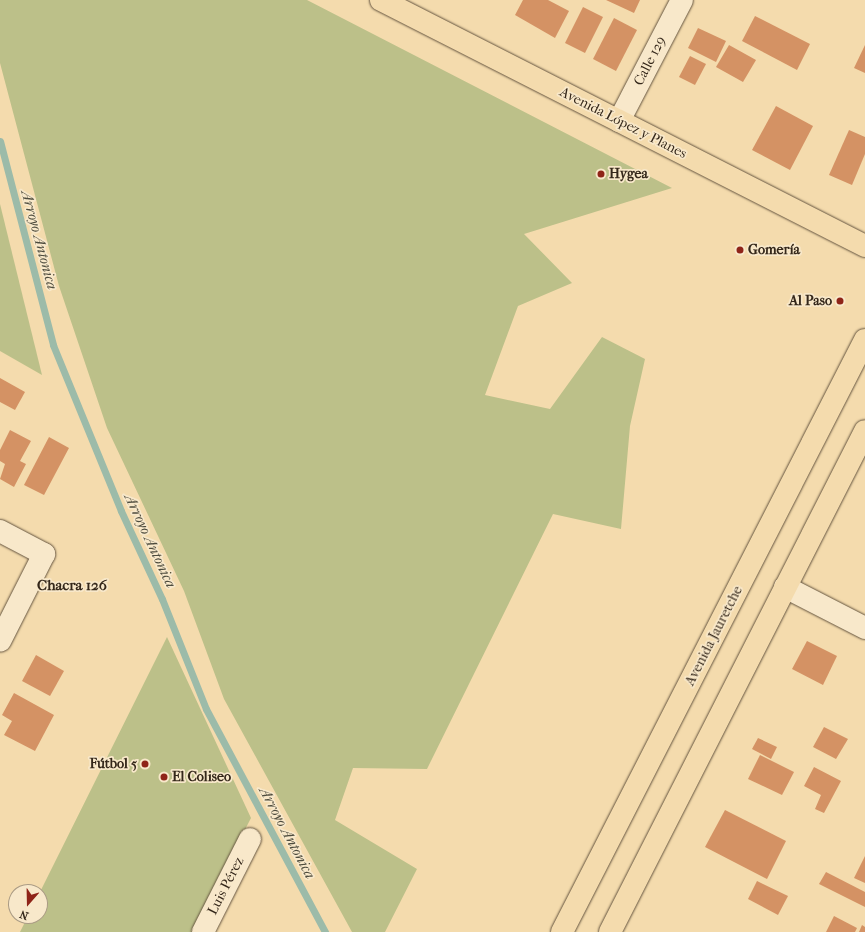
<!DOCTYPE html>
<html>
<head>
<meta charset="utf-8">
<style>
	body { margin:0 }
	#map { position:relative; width:865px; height:932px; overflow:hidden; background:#f4dbad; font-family:"IM FELL French Canon",serif }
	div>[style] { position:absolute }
	.green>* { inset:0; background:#bcc089 }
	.stream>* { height:7px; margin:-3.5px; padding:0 3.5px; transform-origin:3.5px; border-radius:3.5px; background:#9cbba9 }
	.building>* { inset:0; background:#d49264 }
	.roads { filter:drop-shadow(0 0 1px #64543f) drop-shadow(0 0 1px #64543f) }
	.minor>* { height:22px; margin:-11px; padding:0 11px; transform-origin:11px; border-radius:11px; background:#f8e8ca }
	.major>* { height:22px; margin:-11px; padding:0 11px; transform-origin:11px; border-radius:11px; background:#f4dbad }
	.dots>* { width:11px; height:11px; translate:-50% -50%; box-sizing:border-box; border:2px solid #f8e8ca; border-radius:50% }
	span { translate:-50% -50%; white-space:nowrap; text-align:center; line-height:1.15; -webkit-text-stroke:3.5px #f8e8ca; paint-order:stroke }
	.street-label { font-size:14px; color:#34271a }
	.poi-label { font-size:14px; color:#34271a; font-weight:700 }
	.left { translate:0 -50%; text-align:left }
	.right { translate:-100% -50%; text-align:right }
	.water-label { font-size:15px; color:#4e4c3e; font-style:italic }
	.neighbourhood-label { font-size:15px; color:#34271a; font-weight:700 }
	.north { position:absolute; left:8px; top:884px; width:40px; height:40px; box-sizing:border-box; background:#f8e8ca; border:1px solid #aa9b84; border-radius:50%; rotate:200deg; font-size:11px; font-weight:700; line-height:16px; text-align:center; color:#34271a }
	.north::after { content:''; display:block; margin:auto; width:14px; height:18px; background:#8f2418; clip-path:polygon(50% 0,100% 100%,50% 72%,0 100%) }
</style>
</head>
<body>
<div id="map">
	<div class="green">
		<div style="clip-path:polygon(0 0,307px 0,672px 188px,524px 234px,572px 283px,518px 306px,485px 395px,550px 409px,602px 337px,645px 359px,630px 426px,621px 529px,553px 514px,427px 769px,353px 768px,335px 820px,417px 869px,385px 932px,352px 932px,224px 699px,184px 591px,107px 428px,59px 286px,0 63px)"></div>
		<div style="clip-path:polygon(0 204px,42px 375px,0 351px)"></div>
		<div style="clip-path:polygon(167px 637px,251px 818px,192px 932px,20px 932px,28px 916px,40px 916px,40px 892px)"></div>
	</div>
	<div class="stream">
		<div style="left:0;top:141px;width:211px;rotate:75.4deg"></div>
		<div style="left:53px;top:345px;width:179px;rotate:67.7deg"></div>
		<div style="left:121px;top:511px;width:97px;rotate:65deg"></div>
		<div style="left:162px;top:599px;width:118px;rotate:68.2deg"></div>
		<div style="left:206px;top:709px;width:253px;rotate:61.9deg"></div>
	</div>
	<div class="building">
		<div style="clip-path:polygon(523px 0,548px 0,569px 11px,555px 38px,515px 15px)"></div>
		<div style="clip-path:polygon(606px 0,640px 0,634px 13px)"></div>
		<div style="clip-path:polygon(583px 7px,603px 17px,585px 53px,565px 43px)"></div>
		<div style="clip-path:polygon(755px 16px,810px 44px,797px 70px,742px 41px)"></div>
		<div style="clip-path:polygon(614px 18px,637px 30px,616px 71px,593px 59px)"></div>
		<div style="clip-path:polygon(698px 28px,726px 41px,716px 62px,688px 48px)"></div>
		<div style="clip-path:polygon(729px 45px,756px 60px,743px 82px,716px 67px)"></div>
		<div style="clip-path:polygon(865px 45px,865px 73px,854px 68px)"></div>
		<div style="clip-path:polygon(690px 56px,706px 64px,695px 85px,679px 77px)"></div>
		<div style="clip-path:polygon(776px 106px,813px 126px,790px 170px,752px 150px)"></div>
		<div style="clip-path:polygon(849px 130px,865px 137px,865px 154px,852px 185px,829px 175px)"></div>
		<div style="clip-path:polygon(0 378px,25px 392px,15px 410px,0 402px)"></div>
		<div style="clip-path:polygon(10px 430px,31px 441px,20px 461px,26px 464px,14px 487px,0 479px,5px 464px,0 461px,0 450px)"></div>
		<div style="clip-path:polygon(49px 437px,69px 448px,44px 495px,24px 485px)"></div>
		<div style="clip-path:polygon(807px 641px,837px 656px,823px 685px,792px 669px)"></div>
		<div style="clip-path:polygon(36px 655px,64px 671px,50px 696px,22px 681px)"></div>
		<div style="clip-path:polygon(14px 693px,54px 715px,35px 751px,4px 735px,12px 721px,2px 715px)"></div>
		<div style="clip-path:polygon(824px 727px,848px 739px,836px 759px,813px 747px)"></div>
		<div style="clip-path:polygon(758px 738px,777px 747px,771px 759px,752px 749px)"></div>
		<div style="clip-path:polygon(760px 755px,794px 772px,782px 795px,748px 779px)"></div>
		<div style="clip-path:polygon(814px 767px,841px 781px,824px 813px,815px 809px,821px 795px,804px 786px)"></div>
		<div style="clip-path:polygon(725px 810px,786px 841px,767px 879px,705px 847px)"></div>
		<div style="clip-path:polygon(865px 856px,865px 883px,854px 878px)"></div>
		<div style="clip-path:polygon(826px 872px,865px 892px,865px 907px,819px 884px)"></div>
		<div style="clip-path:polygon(757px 881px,788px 896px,778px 915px,748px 899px)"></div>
		<div style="clip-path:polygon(834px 916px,857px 928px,855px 932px,826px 932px)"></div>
		<div style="clip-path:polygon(862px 925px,865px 927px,865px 932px,859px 932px)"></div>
	</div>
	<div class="roads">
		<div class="minor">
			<div style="left:619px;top:121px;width:136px;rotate:-62.5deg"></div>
			<div style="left:0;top:531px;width:50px;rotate:27.6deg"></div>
			<div style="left:44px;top:554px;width:97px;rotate:116.8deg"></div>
			<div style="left:785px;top:587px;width:90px;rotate:27.1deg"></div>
			<div style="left:203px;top:932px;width:104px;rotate:-63.2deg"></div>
		</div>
		<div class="major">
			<div style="left:381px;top:0;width:543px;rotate:26.94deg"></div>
			<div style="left:562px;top:932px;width:665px;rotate:-62.9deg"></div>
			<div style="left:610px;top:932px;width:562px;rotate:-63.02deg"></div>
		</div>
	</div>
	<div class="dots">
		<div style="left:601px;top:174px;background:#8f2418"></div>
		<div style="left:740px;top:250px;background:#8f2418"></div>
		<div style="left:840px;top:301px;background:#8f2418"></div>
		<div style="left:145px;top:764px;background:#8f2418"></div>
		<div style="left:164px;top:777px;background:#8f2418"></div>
	</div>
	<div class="street-label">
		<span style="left:650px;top:61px;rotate:-63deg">Calle 129</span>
		<span style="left:623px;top:123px;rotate:27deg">Avenida López y Planes</span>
		<span style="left:714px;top:636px;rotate:-63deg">Avenida Jauretche</span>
		<span style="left:226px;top:886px;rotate:-63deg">Luis Pérez</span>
	</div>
	<div class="poi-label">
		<span class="left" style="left:609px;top:174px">Hygea</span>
		<span class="left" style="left:748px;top:250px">Gomería</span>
		<span class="right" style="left:832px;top:301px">Al Paso</span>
		<span class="right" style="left:137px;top:764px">Fútbol 5</span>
		<span class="left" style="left:172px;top:777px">El Coliseo</span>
	</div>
	<div class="water-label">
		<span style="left:39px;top:240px;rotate:75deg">Arroyo Antonica</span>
		<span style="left:150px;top:541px;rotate:65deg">Arroyo Antonica</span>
		<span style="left:287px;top:833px;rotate:62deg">Arroyo Antonica</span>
	</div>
	<div class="neighbourhood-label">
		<span style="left:72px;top:586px">Chacra 126</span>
	</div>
	<div class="north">N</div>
</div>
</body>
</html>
